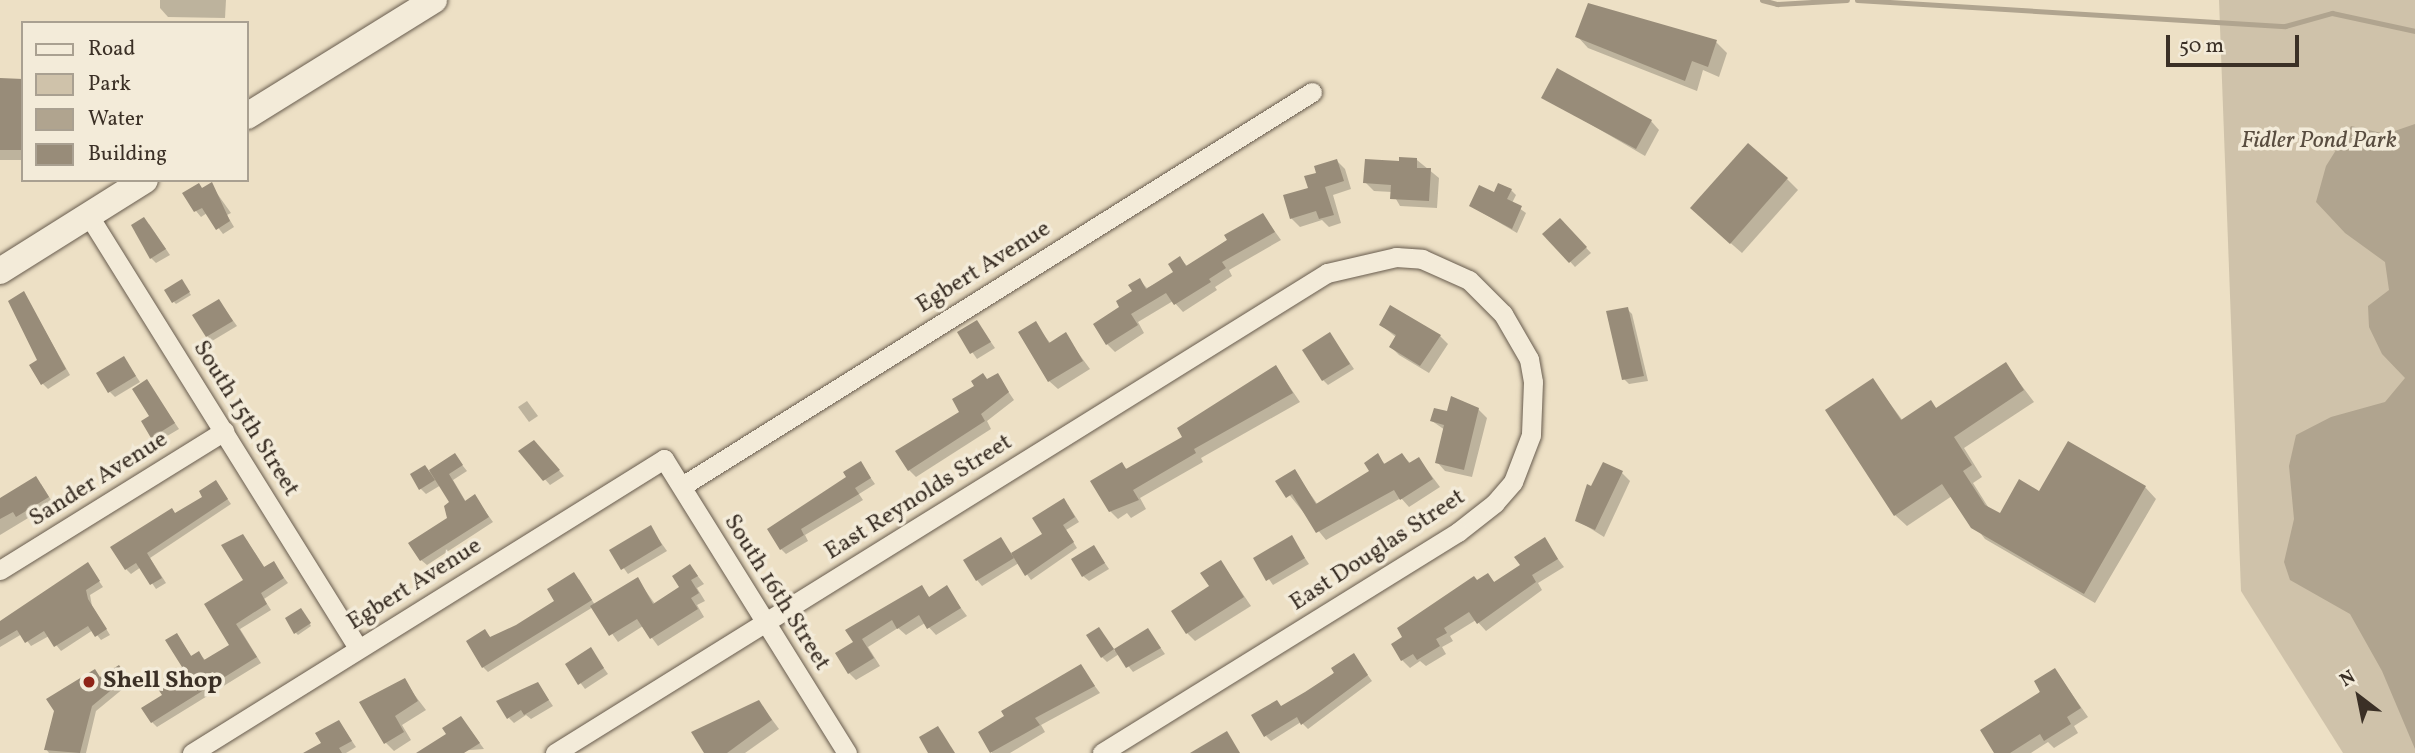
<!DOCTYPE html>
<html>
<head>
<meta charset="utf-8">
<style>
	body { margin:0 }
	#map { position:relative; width:2415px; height:753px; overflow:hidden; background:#ede0c5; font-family:Vollkorn,serif }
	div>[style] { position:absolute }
	.green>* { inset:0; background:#cfc2aa }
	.water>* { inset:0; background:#b0a48f }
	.shadow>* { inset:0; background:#0003 }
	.stream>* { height:5px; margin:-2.5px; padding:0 2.5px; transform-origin:2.5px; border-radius:2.5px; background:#b0a48f }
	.building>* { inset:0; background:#988c79 }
	.roads { filter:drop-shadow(0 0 2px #685c4e) drop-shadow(0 0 2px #685c4e) }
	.street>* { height:19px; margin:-9.5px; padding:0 9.5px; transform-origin:9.5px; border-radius:9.5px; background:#f3ebd9 }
	.secondary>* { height:26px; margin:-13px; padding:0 13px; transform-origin:13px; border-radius:13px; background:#f3ebd9 }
	.dots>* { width:19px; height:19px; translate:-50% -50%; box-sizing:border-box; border:4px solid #f3ebd9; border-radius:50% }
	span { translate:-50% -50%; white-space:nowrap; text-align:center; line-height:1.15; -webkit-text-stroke:7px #f3ebd9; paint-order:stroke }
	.park-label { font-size:24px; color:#594d40; font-style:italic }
	.street-label { font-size:24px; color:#3b3026 }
	.poi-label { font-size:24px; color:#3b3026; font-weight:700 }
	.left { translate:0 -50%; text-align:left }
	.legend { position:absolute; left:21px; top:21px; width:228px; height:161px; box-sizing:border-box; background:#f3ebd9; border:2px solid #a9a091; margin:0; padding:9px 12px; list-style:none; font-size:21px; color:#3b3026 }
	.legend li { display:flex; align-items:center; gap:14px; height:35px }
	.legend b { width:35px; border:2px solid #a9a091 }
	.north { position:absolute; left:2324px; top:662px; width:70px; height:70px; -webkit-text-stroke:5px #f3ebd9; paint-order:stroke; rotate:328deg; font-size:19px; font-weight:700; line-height:28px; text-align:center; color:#3b3026 }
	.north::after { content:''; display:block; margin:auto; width:24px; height:32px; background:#3b3026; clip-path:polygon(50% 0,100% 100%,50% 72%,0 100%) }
	.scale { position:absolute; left:2166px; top:35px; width:133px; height:32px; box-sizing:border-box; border:4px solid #3b3026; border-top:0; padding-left:9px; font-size:21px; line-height:24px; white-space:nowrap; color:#3b3026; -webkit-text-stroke:5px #f3ebd9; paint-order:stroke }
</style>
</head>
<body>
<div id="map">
	<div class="green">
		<div style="clip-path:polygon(2219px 0,2415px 0,2415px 753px,2343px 753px,2241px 591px)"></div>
	</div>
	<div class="water">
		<div style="clip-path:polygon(2415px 124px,2415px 749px,2382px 671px,2350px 614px,2290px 580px,2284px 562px,2294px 519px,2289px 466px,2296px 435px,2331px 417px,2385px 402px,2405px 378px,2382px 354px,2369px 327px,2368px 306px,2389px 290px,2385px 262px,2345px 233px,2316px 202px,2326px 166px,2351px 126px,2386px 134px)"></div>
	</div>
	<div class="shadow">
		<div style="clip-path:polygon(160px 0,226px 0,225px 18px,168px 17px,160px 8px)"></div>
		<div style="clip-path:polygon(1577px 36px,1716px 42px,1727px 53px,1719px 77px,1703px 70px,1697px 91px,1588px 48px)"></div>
		<div style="clip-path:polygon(0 80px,23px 81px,23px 160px,0 160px)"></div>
		<div style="clip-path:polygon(1544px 97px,1651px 121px,1659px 130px,1645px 156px)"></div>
		<div style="clip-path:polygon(1417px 160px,1439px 178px,1437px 208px,1400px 206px,1392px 192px,1374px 191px,1365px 182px)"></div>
		<div style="clip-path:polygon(1337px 161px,1345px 169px,1351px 189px,1333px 195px,1341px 223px,1329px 227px,1322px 220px,1300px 227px,1291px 218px,1318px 174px)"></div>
		<div style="clip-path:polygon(1787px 179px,1798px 190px,1742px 253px,1703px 219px)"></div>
		<div style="clip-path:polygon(211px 185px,231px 213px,227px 215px,234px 227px,223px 234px,207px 213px,201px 217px,196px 211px,185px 194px)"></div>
		<div style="clip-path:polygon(1511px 190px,1516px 195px,1512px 203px,1526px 213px,1517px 233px,1471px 206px)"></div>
		<div style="clip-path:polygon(1263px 215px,1281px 240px,1229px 270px,1232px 276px,1215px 287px,1217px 290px,1183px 312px,1173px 301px,1138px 322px,1144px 333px,1115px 352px,1107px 344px,1140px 281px,1147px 288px,1176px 273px,1180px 258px,1188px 267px)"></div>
		<div style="clip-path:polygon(1560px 220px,1591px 253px,1575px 267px,1545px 234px)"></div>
		<div style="clip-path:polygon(149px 224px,170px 255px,156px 263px,151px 258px)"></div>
		<div style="clip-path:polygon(184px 284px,191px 295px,176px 304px,174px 302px)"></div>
		<div style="clip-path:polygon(24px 294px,70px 375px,48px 389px,43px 384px)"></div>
		<div style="clip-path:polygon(219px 301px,237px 326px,212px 341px,207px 336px)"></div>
		<div style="clip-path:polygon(1627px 309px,1632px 314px,1648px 381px,1629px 384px,1624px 379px)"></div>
		<div style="clip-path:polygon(977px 322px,995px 348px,977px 359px,959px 333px)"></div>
		<div style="clip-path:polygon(1035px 324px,1051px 344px,1065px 335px,1090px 369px,1058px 389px,1049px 381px)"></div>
		<div style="clip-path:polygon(1381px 325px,1440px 336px,1448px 344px,1429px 373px,1399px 355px,1391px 347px,1397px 338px)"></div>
		<div style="clip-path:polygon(1330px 334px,1354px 369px,1328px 385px,1323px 380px)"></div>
		<div style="clip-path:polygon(124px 358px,140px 382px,115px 397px,110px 392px)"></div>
		<div style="clip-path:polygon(2006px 365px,2034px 402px,1964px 448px,1982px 477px,1973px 483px,1990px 510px,2000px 516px,2039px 493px,2145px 487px,2156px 499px,2095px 603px,1985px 539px,1952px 496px,1907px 526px,1895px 515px,1873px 381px,1903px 421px,1931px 403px,1937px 409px)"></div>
		<div style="clip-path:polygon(1276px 367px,1300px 402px,1201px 458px,1203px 462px,1140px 498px,1146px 509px,1131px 518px,1127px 513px,1118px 519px,1110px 511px,1121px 464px,1128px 470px,1185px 437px)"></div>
		<div style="clip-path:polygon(997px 375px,1014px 400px,987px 421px,991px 429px,916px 477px,909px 470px)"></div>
		<div style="clip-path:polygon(147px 382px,179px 429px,157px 442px,152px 437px)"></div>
		<div style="clip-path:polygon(527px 401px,538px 416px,529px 422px,518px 407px)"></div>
		<div style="clip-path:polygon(1478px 409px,1487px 418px,1472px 477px,1445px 471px,1437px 462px,1445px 430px,1432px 421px)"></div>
		<div style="clip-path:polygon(539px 448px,564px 476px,550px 485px,520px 451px)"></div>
		<div style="clip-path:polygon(1402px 455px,1410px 463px,1419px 459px,1440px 487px,1409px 507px,1401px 498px,1326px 540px,1278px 481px,1294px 471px,1318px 505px,1371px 472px,1377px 456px,1386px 465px)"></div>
		<div style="clip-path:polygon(455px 456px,467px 471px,453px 480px,466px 502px,475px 497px,493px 522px,427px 565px,421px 560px,449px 519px,452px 503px,441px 485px,426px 494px,421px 489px,425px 467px,430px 472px)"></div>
		<div style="clip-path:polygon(861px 464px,875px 484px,859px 494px,863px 500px,805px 535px,808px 541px,786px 554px,781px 549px)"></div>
		<div style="clip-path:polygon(1622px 473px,1630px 481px,1604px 537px,1577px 520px,1592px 488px)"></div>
		<div style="clip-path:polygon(216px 482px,231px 504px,150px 558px,166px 583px,156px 589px,141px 567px,131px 574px,126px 569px,176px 514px,205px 497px)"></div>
		<div style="clip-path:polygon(41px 484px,53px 503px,0 535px,0 500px)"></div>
		<div style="clip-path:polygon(1068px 505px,1079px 522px,1066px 530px,1077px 548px,1031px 580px,1019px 563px,982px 586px,977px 580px,965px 560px,1001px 539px,1012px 555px,1044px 535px)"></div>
		<div style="clip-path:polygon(650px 527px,667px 551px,628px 574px,611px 551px)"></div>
		<div style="clip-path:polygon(1291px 537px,1309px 564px,1273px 585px,1255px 559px)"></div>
		<div style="clip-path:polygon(1544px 540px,1564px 567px,1538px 583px,1542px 590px,1486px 631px,1476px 620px,1450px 636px,1453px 641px,1442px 647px,1446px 654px,1426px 666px,1420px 661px,1410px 668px,1402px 660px,1477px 582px,1488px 575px,1495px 583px,1522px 566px)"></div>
		<div style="clip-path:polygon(247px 541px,265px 568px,273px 563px,288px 583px,264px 599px,271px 610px,240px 629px,261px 663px,157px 727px,152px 722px,164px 696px,184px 668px,177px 635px,192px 657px,199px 653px,206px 661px,231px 645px,206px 605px,246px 580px)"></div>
		<div style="clip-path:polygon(1094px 547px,1109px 569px,1089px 581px,1083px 576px)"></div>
		<div style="clip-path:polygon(1221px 562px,1251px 606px,1195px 641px,1187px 633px)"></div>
		<div style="clip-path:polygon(88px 565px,103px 587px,90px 595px,92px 606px,110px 635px,101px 640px,93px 630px,61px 651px,49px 636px,31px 646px,22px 634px,0 647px,0 622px)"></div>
		<div style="clip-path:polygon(690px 566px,704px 584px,697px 588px,705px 601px,697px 605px,704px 617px,658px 646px,643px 626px,618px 642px,593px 607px,488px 672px,483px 667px,485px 631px,491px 638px,517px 627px,557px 601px,579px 579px,595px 605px,637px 579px,655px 604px,682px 588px)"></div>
		<div style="clip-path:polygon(921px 587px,930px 598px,946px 588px,967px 616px,936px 635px,925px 623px,906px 635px,898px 628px,868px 647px,880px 666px,856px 680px,849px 673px,855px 643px)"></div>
		<div style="clip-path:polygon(303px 612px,311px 626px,298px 635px,296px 633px)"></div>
		<div style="clip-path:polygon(1099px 629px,1115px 651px,1148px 630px,1165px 654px,1133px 672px,1119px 654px,1107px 662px,1102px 657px)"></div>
		<div style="clip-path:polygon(591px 650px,608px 674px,585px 689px,567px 665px)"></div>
		<div style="clip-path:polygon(1353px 655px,1372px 681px,1308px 729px,1301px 722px,1271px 741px,1266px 736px)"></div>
		<div style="clip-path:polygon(1080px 666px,1100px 693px,1041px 725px,1045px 732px,1010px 753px,992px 753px,980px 733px)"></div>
		<div style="clip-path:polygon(2055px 670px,2088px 717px,2074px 726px,2078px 733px,2054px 748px,2048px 742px,2031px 753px,1996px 753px)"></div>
		<div style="clip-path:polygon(95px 671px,101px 679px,124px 672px,130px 683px,96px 711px,86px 753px,49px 753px,46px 749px)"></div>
		<div style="clip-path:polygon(404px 681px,426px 710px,402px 725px,411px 740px,394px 751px,386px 743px)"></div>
		<div style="clip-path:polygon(538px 684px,553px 706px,531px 719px,526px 715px,514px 723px,509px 718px)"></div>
		<div style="clip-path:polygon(759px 702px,779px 729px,745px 753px,706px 753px)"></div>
		<div style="clip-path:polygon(339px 722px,356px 747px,346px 753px,315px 753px)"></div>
		<div style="clip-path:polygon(468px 727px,484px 749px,429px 753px)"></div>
	</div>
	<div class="stream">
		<div style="left:1762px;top:0;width:16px;rotate:15deg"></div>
		<div style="left:1777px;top:4px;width:70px;rotate:-3.3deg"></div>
		<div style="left:1857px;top:0;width:429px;rotate:3.5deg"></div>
		<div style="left:2285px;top:26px;width:49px;rotate:-15.5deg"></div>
		<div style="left:2332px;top:13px;width:85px;rotate:12.2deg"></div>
	</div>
	<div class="building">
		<div style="clip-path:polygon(1588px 3px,1717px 40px,1708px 67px,1692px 61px,1685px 81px,1575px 37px)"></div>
		<div style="clip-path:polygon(1557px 68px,1652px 120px,1636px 149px,1541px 98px)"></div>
		<div style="clip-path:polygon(0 78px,23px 79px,23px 150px,0 150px)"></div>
		<div style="clip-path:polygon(1748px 143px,1788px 178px,1730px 244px,1690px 208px)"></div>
		<div style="clip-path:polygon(1399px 157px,1417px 158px,1417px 168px,1431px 168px,1429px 201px,1390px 199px,1391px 185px,1363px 183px,1365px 159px,1399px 161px)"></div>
		<div style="clip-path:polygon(1337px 159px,1344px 181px,1325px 187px,1334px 215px,1319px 219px,1316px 211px,1290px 219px,1283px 195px,1308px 188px,1304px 176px,1316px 173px,1314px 166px)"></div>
		<div style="clip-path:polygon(212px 182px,230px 221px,216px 230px,202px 208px,194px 212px,182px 193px,199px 183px,202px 188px)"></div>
		<div style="clip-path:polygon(1498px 183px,1512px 189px,1507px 199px,1522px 206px,1512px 229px,1469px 206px,1479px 185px,1494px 192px)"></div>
		<div style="clip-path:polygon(1263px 213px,1275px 232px,1222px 262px,1226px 268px,1209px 279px,1211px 282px,1174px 305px,1166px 293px,1131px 314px,1138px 325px,1106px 345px,1093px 324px,1119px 307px,1116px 301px,1132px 291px,1128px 285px,1140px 278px,1146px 289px,1173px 272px,1168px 264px,1180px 256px,1186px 266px,1227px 240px,1224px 235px)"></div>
		<div style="clip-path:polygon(144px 217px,166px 249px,150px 259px,131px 225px)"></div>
		<div style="clip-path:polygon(1560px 218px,1587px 247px,1569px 263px,1542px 234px)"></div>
		<div style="clip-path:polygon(182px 279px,190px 292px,172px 303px,164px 290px)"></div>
		<div style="clip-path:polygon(24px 291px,66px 369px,41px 385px,29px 365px,37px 360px,8px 301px)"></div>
		<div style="clip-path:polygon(219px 299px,233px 321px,206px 337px,192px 315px)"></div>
		<div style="clip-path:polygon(1390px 305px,1441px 335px,1420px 366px,1389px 347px,1396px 335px,1379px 325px)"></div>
		<div style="clip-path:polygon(1628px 307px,1644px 376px,1622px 380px,1606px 311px)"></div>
		<div style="clip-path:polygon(977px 320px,991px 342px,970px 354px,957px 332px)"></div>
		<div style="clip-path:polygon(1036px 321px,1049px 343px,1066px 332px,1083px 361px,1048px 382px,1018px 332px)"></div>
		<div style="clip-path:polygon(1330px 332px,1350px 364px,1322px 381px,1302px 350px)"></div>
		<div style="clip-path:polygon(124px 356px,136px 376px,108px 393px,96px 373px)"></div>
		<div style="clip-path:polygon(2006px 362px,2024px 390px,1954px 437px,1972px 465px,1963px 471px,1985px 505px,2000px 513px,2019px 479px,2039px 491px,2068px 441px,2146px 486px,2084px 594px,1971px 528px,1942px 484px,1894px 516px,1825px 410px,1873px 378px,1901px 420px,1931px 400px,1936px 408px)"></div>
		<div style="clip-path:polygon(1276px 365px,1293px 393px,1194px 449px,1196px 453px,1133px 490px,1139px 500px,1109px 512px,1090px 481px,1122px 462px,1126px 469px,1182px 437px,1177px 428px)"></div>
		<div style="clip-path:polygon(983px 373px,987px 379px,998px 373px,1009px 392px,981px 414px,985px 421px,908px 471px,895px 451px,959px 412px,952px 399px,974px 386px,971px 381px)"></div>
		<div style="clip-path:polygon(147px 379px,175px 423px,151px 438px,141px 421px,149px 416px,132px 389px)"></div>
		<div style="clip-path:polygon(1451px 396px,1479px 408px,1464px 470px,1435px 463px,1444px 425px,1430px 421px,1434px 408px,1447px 411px)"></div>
		<div style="clip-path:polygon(534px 440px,560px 470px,543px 481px,518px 451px)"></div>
		<div style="clip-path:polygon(455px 453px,463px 465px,449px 474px,465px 501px,475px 494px,489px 517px,420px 561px,408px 543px,447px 518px,444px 506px,449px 502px,429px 470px)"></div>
		<div style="clip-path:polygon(1378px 453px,1384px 464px,1402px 453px,1409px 463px,1419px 457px,1433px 479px,1400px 500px,1394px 490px,1316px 533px,1292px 494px,1286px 498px,1275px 481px,1295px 469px,1316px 504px,1369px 471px,1364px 463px)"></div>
		<div style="clip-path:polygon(861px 461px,871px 478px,855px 488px,859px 494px,801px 529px,804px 535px,780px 550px,767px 529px,846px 477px,843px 472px)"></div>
		<div style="clip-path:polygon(1603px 462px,1623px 471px,1595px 530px,1575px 521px,1587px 484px,1591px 486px)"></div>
		<div style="clip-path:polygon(425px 465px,435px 480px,419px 490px,410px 474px)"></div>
		<div style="clip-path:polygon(36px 476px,49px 497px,16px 517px,13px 512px,0 519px,0 498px)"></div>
		<div style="clip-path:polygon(216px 480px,228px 499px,147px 553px,162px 578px,150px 585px,136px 563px,125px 570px,110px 547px,172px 508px,175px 513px,202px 497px,199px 491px)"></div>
		<div style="clip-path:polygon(1064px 498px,1075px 517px,1063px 525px,1074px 542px,1025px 576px,1011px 553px,1042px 534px,1032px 518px)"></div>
		<div style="clip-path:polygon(651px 525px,662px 545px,621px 570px,609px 550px)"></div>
		<div style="clip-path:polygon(243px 534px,264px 567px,274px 561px,284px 578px,261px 593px,267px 604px,236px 624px,257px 657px,151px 723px,141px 708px,162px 695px,158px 689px,166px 684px,163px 679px,182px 667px,165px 640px,177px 633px,191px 656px,199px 651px,204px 660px,229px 645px,204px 604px,243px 580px,221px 545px)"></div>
		<div style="clip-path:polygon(1292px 535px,1305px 558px,1266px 581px,1253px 558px)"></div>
		<div style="clip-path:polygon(1001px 537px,1014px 558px,976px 581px,963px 560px)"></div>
		<div style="clip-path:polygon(1545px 537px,1558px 559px,1532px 575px,1536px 582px,1477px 624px,1469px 612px,1444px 628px,1447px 633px,1436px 639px,1440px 646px,1417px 660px,1413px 654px,1401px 661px,1391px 644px,1402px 637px,1397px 628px,1474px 576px,1477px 580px,1488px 573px,1494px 582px,1520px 565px,1514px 557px)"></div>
		<div style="clip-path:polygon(1094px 545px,1105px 563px,1082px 577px,1071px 559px)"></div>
		<div style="clip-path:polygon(1221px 560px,1244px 597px,1186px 634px,1171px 611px,1209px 586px,1200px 573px)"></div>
		<div style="clip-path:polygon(88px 562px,100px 581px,86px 590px,88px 599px,107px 629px,95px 637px,88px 626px,54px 647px,44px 631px,25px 643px,17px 630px,0 640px,0 621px)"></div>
		<div style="clip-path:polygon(690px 564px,698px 576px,691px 580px,699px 593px,691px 598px,698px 609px,650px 639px,637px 619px,609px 636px,590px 606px,638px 577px,653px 604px,679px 587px,672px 576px)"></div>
		<div style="clip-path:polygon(574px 572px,592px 600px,482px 668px,466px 641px,485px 629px,490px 637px,516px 625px,554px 601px,547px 589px)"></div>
		<div style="clip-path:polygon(922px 585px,929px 597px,947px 585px,961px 608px,927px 629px,919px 615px,897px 629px,892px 620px,862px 639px,874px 658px,848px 674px,835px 653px,853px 642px,845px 630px)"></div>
		<div style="clip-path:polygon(301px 608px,311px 623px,294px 634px,285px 618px)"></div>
		<div style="clip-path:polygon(1099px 627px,1114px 649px,1101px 658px,1086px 635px)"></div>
		<div style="clip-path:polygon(1148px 628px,1161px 648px,1126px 668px,1114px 649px)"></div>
		<div style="clip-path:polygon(591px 647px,604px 668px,578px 685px,565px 664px)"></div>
		<div style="clip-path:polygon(1354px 653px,1368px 675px,1301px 725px,1297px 717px,1264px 737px,1251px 715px,1277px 700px,1281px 706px,1305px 692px,1334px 673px,1331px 668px)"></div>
		<div style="clip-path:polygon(1081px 664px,1095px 686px,1035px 718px,1040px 725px,990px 753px,978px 732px,1004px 716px,1001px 711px)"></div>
		<div style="clip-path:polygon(119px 665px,127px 677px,92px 706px,80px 753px,44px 750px,54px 711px,46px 699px,95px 669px,100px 677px)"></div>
		<div style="clip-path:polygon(2055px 668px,2081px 708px,2067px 717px,2071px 724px,2044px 741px,2040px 734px,2010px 753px,1994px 753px,1980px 730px,2040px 692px,2034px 681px)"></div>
		<div style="clip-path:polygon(405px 678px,418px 701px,395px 716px,404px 732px,384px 744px,359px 702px)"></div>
		<div style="clip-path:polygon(538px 682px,549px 700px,524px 715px,521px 710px,507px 719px,496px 701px)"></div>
		<div style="clip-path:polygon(759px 700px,772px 720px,727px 753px,704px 753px,691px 732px)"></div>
		<div style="clip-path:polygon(461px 716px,480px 743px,464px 753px,416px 753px,446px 734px,442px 728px)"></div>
		<div style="clip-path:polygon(339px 720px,352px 741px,339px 748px,342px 753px,303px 753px,321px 743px,315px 733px)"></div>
		<div style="clip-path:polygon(938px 726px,955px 753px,928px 753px,919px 737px)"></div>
		<div style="clip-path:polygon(1227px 731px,1240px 753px,1190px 753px)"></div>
	</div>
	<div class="roads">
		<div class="street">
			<div style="left:89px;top:216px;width:509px;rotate:58.09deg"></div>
			<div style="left:682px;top:486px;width:743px;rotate:-32.02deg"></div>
			<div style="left:0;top:570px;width:264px;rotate:-31.8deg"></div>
			<div style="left:192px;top:753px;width:556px;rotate:-31.92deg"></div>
			<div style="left:664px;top:459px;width:346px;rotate:58.1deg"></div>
			<div style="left:555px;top:753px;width:909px;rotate:-31.87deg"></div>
			<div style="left:1327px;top:273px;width:71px;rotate:-13.1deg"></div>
			<div style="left:1396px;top:257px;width:26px;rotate:4deg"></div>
			<div style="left:1422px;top:259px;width:51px;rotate:24.1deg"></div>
			<div style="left:1469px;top:280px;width:48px;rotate:45deg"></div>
			<div style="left:1503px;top:314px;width:52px;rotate:60deg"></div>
			<div style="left:1529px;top:359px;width:23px;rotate:80deg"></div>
			<div style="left:1533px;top:382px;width:53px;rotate:92.2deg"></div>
			<div style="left:1531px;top:435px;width:50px;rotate:111deg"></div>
			<div style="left:1513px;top:482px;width:28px;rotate:131deg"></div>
			<div style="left:1495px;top:503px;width:47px;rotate:141.9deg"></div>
			<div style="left:1458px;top:532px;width:419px;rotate:148.2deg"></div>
		</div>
		<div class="secondary">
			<div style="left:247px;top:116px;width:220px;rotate:-31.8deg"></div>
			<div style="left:0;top:271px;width:171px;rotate:-32.1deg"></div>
		</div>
	</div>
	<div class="dots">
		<div style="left:89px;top:682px;background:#8f2418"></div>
	</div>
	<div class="park-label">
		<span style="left:2319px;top:142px">Fidler Pond Park</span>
	</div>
	<div class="street-label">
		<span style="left:984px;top:268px;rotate:-32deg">Egbert Avenue</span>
		<span style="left:245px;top:419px;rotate:58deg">South 15th Street</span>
		<span style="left:99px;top:480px;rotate:-32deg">Sander Avenue</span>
		<span style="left:919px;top:498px;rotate:-32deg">East Reynolds Street</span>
		<span style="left:1378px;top:551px;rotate:-33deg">East Douglas Street</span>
		<span style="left:415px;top:585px;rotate:-32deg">Egbert Avenue</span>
		<span style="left:776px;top:593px;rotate:58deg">South 16th Street</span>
	</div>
	<div class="poi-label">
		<span class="left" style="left:103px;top:682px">Shell Shop</span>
	</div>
	<ul class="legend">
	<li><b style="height:9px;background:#f3ebd9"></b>Road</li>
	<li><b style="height:19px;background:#cfc2aa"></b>Park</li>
	<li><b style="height:19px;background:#b0a48f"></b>Water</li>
	<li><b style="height:19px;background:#988c79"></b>Building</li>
	</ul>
	<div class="north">N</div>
	<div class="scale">50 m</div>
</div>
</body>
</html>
